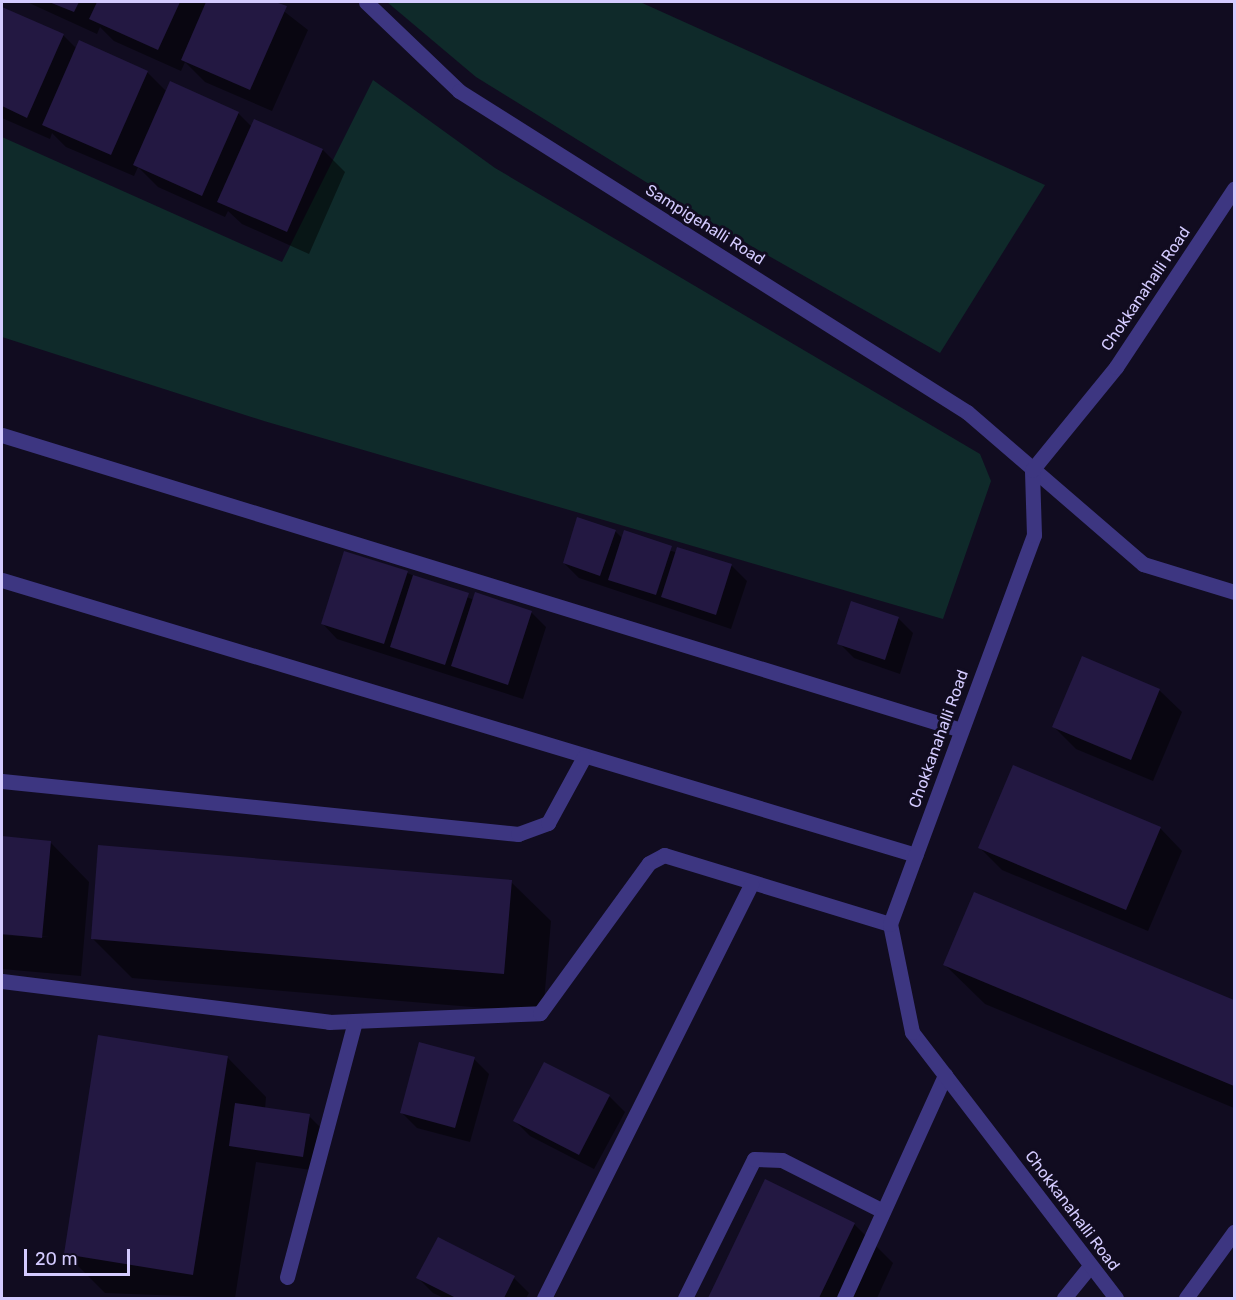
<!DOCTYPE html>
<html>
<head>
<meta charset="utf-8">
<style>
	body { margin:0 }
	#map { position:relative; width:1236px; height:1300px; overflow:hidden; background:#110c20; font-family:Rubik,sans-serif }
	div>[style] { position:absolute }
	.green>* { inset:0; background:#0f2a2a }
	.shadow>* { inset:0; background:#0007 }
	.building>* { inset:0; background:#231842 }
	.minor>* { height:15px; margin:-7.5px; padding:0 7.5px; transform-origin:7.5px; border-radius:7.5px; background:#3d3681 }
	span { translate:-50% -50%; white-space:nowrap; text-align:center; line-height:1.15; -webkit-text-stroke:6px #110c20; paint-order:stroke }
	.street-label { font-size:16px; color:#d4cbff }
	.frame { position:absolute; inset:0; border:3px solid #d4cbff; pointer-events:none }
	.scale { position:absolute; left:24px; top:1249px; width:106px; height:27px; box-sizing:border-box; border:3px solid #d4cbff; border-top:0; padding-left:8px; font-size:18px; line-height:21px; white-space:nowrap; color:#d4cbff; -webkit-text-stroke:4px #110c20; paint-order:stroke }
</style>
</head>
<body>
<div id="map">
	<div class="green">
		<div style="clip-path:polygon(387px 2px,640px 2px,1045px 185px,940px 353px,730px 234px,476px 77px)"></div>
		<div style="clip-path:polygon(373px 80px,495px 168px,980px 454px,991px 481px,943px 619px,264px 421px,2px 337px,2px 137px,282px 262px)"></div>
	</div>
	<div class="shadow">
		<div style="clip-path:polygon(27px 2px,272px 2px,308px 30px,272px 111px,205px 82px,185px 62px,181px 71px,114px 41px,100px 27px,97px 34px)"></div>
		<div style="clip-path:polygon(2px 9px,63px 35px,77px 49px,147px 72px,167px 92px,238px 113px,252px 127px,255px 121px,323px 150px,345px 172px,309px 254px,242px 224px,228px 211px,225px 217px,158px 187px,138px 167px,134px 176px,66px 147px,52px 133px,50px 139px,2px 118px)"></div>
		<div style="clip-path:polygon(615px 531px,623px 539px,732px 566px,747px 581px,731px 629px,579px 578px,564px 563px)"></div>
		<div style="clip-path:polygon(407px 573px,474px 600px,531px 612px,546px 627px,523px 699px,337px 639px,322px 623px)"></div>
		<div style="clip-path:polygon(898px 618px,913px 633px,900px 674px,854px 658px,839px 643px)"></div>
		<div style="clip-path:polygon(1159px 690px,1182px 712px,1153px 781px,1076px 749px,1054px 727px)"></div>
		<div style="clip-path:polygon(1160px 828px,1182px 851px,1148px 931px,1002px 870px,980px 848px)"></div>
		<div style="clip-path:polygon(2px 838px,50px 842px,89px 882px,81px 976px,2px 969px,2px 935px,50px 937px,2px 932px)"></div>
		<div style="clip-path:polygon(511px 882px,551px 921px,543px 1013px,132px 978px,92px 938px)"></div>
		<div style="clip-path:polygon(975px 894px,1234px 1001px,1234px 1108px,985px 1004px,945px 965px)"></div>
		<div style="clip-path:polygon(227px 1057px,266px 1097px,265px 1109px,309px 1116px,324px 1131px,318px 1171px,256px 1162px,235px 1298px,105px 1293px,66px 1254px)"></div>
		<div style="clip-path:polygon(474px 1059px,489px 1074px,470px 1142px,417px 1128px,401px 1112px)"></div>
		<div style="clip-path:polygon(545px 1064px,610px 1097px,625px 1112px,594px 1169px,530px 1136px,515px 1121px)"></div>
		<div style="clip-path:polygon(765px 1181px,854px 1224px,893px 1263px,877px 1298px,709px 1298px)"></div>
		<div style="clip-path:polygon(438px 1239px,514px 1278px,529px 1293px,526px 1298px,444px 1298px,433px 1293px,418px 1278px)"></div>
	</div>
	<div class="building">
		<div style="clip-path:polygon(49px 2px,79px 2px,74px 12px)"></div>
		<div style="clip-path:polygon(97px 2px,180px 2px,158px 50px,89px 19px)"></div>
		<div style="clip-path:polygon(206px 2px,275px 2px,287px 6px,250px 90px,181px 60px)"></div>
		<div style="clip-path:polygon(2px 7px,64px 34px,27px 118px,2px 106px)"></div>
		<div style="clip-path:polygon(79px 40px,148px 71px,111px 155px,42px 125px)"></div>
		<div style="clip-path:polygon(170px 81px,239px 112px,202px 196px,133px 165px)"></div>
		<div style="clip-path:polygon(254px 119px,323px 149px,287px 232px,217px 202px)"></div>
		<div style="clip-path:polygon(577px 517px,616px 530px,600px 576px,563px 563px)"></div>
		<div style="clip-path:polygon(624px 530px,672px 546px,656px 595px,608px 580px)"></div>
		<div style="clip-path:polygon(677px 547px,732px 564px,716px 615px,661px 597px)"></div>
		<div style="clip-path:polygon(344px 551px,408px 571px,384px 644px,321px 624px)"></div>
		<div style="clip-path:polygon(413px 575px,469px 593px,445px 665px,390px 647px)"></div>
		<div style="clip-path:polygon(475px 592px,532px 611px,508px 685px,451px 666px)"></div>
		<div style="clip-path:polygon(851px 601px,899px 617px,885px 660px,837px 644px)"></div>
		<div style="clip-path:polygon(1082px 656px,1160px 689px,1131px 760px,1052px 727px)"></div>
		<div style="clip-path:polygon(1013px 765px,1161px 827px,1126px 910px,978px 848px)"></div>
		<div style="clip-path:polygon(2px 836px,51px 841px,42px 938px,2px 934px)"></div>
		<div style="clip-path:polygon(98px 845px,512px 880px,504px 974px,91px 939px)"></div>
		<div style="clip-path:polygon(974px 892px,1234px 1000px,1234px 1086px,943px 965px)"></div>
		<div style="clip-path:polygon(98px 1035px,228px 1056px,193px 1275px,64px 1254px)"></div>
		<div style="clip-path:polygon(419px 1042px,475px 1057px,455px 1128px,400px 1113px)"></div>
		<div style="clip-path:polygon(544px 1062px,610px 1095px,579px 1155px,513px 1121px)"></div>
		<div style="clip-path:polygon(235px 1103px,310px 1114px,303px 1157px,229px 1146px)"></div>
		<div style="clip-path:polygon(765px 1179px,855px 1223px,819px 1298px,708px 1298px)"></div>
		<div style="clip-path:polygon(438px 1237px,515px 1276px,504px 1298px,456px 1298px,416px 1278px)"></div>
	</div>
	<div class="minor">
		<div style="left:366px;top:2px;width:129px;rotate:43.7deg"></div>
		<div style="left:459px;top:91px;width:601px;rotate:32.29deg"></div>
		<div style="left:967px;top:412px;width:233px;rotate:40.8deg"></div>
		<div style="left:1143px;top:564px;width:95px;rotate:17.1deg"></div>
		<div style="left:2px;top:435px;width:1003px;rotate:17.1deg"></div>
		<div style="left:2px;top:580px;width:954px;rotate:16.75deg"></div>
		<div style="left:2px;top:781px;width:519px;rotate:5.86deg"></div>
		<div style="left:518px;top:834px;width:32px;rotate:-20deg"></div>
		<div style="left:548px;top:823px;width:75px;rotate:-61.4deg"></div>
		<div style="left:2px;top:981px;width:330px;rotate:7.1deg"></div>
		<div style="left:329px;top:1022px;width:211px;rotate:-2.4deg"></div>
		<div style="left:540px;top:1013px;width:185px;rotate:-54deg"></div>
		<div style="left:649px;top:863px;width:17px;rotate:-28deg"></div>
		<div style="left:664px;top:855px;width:236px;rotate:17deg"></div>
		<div style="left:287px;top:1277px;width:265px;rotate:-75.1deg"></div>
		<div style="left:544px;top:1298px;width:463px;rotate:-63.4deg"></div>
		<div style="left:685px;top:1298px;width:155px;rotate:-63.6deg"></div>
		<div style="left:754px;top:1159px;width:28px;rotate:2deg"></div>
		<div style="left:782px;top:1160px;width:113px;rotate:26.8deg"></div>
		<div style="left:844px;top:1298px;width:245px;rotate:-65.6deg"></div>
		<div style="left:1064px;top:1298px;width:41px;rotate:-50.9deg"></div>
		<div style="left:1116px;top:1298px;width:335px;rotate:-127.5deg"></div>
		<div style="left:912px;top:1032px;width:110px;rotate:-101.5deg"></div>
		<div style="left:890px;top:924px;width:415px;rotate:-69.7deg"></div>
		<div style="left:1034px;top:535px;width:65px;rotate:-91.8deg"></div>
		<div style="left:1032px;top:470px;width:133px;rotate:-50.8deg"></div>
		<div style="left:1116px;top:367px;width:214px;rotate:-56.5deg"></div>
		<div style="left:1186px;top:1298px;width:82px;rotate:-54deg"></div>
	</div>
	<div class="street-label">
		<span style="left:705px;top:225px;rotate:32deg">Sampigehalli Road</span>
		<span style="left:1146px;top:289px;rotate:-56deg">Chokkanahalli Road</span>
		<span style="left:939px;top:739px;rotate:-70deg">Chokkanahalli Road</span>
		<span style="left:1072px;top:1211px;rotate:53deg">Chokkanahalli Road</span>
	</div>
	<div class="frame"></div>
	<div class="scale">20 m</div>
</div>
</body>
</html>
